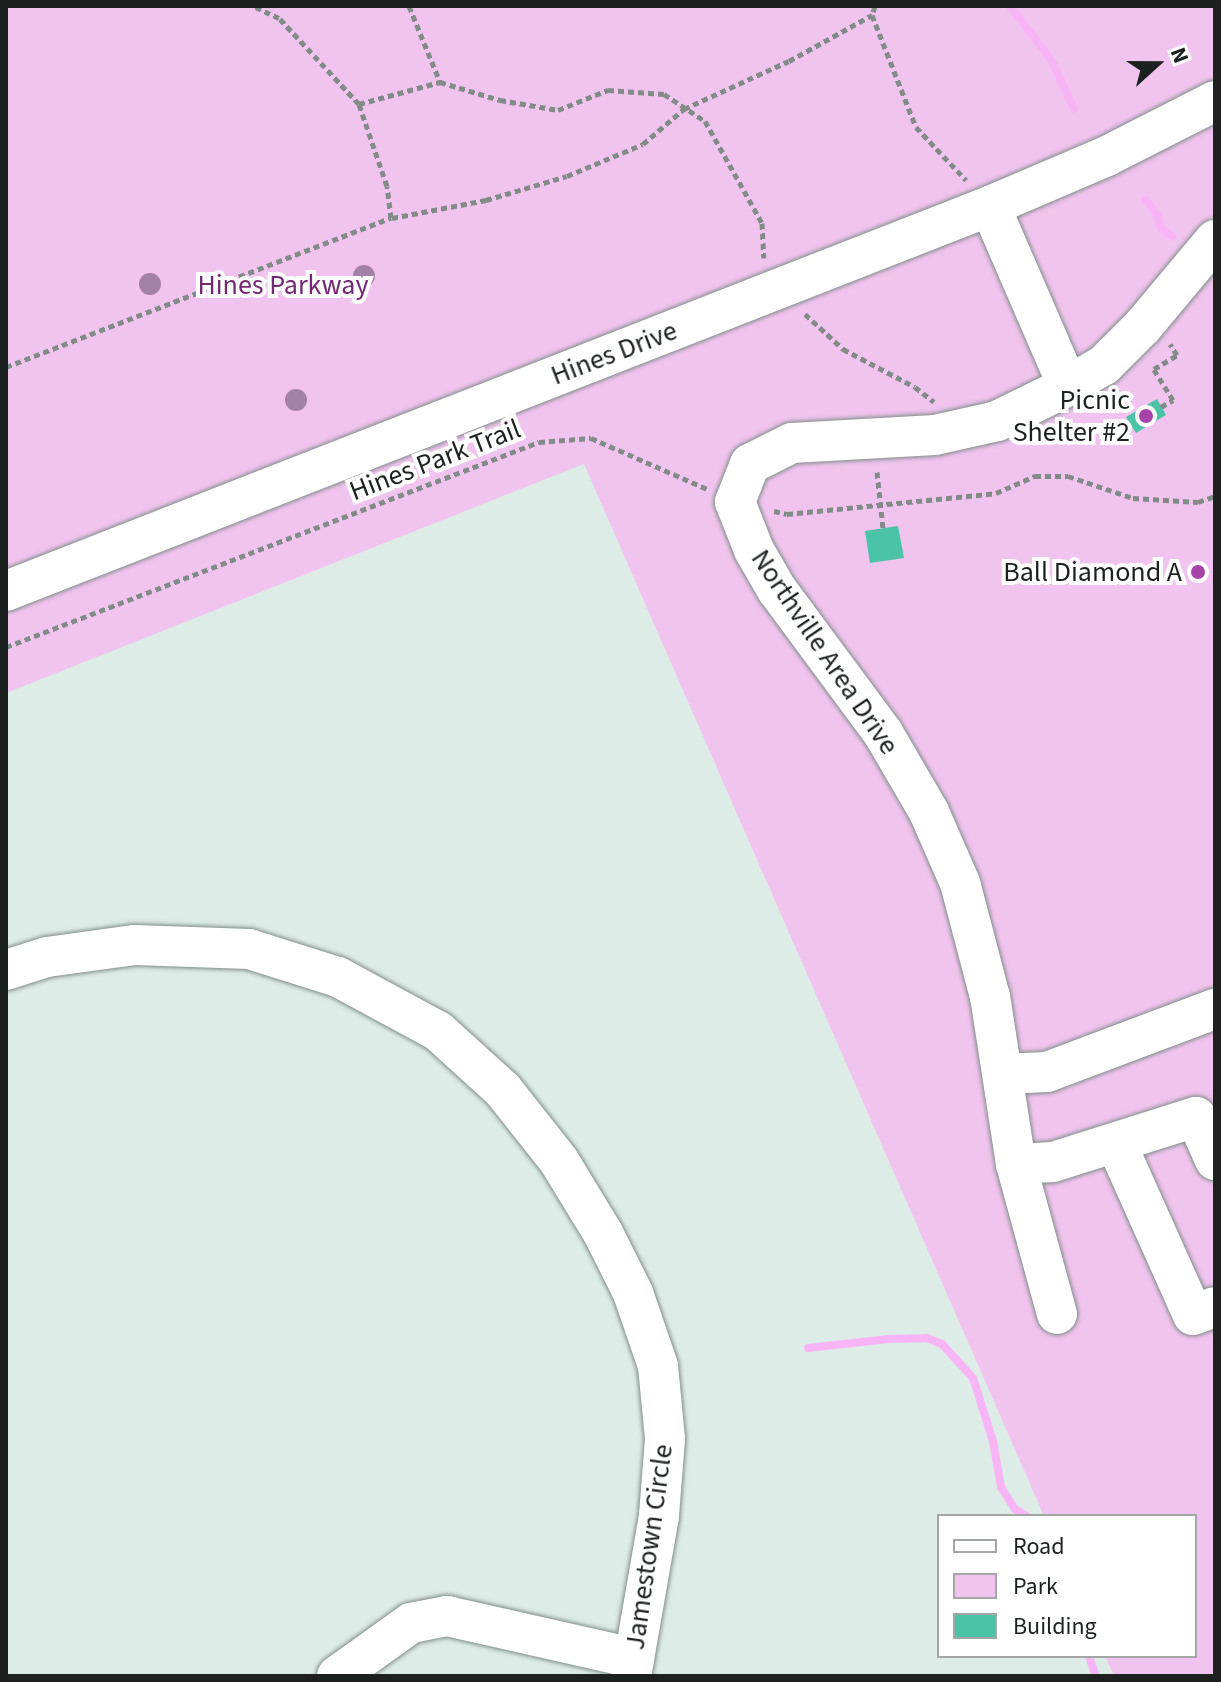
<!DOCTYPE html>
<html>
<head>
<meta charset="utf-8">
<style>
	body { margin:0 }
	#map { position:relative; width:1221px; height:1682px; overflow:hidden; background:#deece7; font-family:"Source Sans 3",sans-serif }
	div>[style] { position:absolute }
	.green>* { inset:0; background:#f1c4ef }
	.stream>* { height:8px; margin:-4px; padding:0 4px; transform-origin:4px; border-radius:4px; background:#f8b5f6 }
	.building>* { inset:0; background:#4bc3a7 }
	.path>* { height:5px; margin-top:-2.5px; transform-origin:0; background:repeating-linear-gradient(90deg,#818b87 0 6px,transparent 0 10px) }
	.roads { filter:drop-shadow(0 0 2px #818e8a) drop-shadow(0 0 2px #818e8a) }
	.minor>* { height:40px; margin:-20px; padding:0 20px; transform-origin:20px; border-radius:20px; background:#fff }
	.trees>* { width:22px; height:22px; margin:-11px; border-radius:50%; background:#a380a8 }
	.dots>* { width:22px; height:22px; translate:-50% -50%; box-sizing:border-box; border:4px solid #fff; border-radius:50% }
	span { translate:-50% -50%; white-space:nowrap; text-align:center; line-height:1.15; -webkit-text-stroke:8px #fff; paint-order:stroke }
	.park-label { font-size:28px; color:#732774 }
	.street-label { font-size:28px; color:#1c211f }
	.poi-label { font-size:28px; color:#1c211f }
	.right { translate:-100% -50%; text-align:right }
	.frame { position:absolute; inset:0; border:8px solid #1c211f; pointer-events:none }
	.legend { position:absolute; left:937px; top:1514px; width:260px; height:144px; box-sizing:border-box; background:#fff; border:2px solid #a4a6a5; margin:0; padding:10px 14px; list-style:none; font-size:24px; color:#1c211f }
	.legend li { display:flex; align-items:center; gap:16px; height:40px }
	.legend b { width:40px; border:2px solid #a4a6a5 }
	.north { position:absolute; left:1117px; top:24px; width:80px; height:80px; -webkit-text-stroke:6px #fff; paint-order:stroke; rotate:69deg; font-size:22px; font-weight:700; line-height:32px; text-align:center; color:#1c211f }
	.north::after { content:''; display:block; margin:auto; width:28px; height:36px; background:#1c211f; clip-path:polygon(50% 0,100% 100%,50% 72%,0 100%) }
</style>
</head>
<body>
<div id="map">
	<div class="green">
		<div style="clip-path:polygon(6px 6px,1215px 6px,1215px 1676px,1114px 1676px,1105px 1656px,1195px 1656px,1195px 1516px,1044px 1516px,584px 464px,6px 693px)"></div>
	</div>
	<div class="stream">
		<div style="left:1010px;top:6px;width:69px;rotate:52.6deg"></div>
		<div style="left:1052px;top:61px;width:53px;rotate:65.4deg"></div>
		<div style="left:1146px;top:200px;width:18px;rotate:52deg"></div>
		<div style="left:1157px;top:214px;width:15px;rotate:74deg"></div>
		<div style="left:1161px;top:228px;width:14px;rotate:36deg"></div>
		<div style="left:808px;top:1348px;width:81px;rotate:-6.4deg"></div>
		<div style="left:888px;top:1339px;width:39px;rotate:-1deg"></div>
		<div style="left:927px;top:1338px;width:16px;rotate:22deg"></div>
		<div style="left:942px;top:1344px;width:46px;rotate:47.6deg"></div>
		<div style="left:973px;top:1378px;width:66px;rotate:72.4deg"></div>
		<div style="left:993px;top:1441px;width:47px;rotate:80.1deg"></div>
		<div style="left:1001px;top:1487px;width:26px;rotate:58deg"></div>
		<div style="left:1015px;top:1509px;width:13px;rotate:32deg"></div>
		<div style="left:1089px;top:1656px;width:21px;rotate:71deg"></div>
	</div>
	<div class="building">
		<div style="clip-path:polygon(1157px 399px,1166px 415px,1136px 433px,1126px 417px)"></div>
		<div style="clip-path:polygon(898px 526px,904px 558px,870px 563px,865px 531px)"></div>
	</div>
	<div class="path">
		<div style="left:409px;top:6px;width:82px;rotate:67.8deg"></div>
		<div style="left:440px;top:82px;width:63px;rotate:16.7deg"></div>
		<div style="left:500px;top:100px;width:59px;rotate:9.8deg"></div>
		<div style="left:558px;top:110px;width:54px;rotate:-21.8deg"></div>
		<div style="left:608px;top:90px;width:56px;rotate:4.1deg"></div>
		<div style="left:664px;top:94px;width:49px;rotate:33.4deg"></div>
		<div style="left:705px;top:121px;width:117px;rotate:60.8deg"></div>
		<div style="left:762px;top:223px;width:35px;rotate:87deg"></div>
		<div style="left:875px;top:6px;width:9px;rotate:108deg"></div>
		<div style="left:872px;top:15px;width:120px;rotate:68.6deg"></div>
		<div style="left:916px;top:127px;width:73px;rotate:46.7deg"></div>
		<div style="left:359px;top:104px;width:84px;rotate:-15.2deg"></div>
		<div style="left:392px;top:218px;width:96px;rotate:-10.8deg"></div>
		<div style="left:486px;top:200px;width:84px;rotate:-16.5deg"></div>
		<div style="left:567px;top:176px;width:82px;rotate:-22.8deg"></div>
		<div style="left:643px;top:144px;width:54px;rotate:-40.5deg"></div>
		<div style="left:684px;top:109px;width:115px;rotate:-24.6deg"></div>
		<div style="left:789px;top:61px;width:95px;rotate:-29deg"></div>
		<div style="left:805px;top:314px;width:52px;rotate:42.6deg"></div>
		<div style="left:843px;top:349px;width:81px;rotate:27.8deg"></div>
		<div style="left:915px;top:387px;width:24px;rotate:38deg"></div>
		<div style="left:6px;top:367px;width:413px;rotate:-21.2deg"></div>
		<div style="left:391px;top:218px;width:32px;rotate:-97deg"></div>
		<div style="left:387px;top:186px;width:87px;rotate:-108.9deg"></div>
		<div style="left:359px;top:104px;width:117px;rotate:-132.9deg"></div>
		<div style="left:279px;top:18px;width:29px;rotate:-155deg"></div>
		<div style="left:1161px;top:407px;width:14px;rotate:-30deg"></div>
		<div style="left:1173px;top:400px;width:36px;rotate:-122deg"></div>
		<div style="left:1154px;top:369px;width:27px;rotate:-31deg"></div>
		<div style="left:1177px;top:355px;width:13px;rotate:-122deg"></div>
		<div style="left:877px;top:472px;width:56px;rotate:83.9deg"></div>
		<div style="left:774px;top:511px;width:13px;rotate:13deg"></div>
		<div style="left:787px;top:514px;width:210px;rotate:-5.7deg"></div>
		<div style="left:996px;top:493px;width:43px;rotate:-23.6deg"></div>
		<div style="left:1035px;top:476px;width:33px"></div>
		<div style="left:1068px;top:476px;width:69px;rotate:18.7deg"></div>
		<div style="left:1133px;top:498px;width:65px;rotate:3.5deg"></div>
		<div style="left:1198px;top:502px;width:18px;rotate:-19deg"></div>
		<div style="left:6px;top:647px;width:571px;rotate:-21.04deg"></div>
		<div style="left:539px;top:442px;width:52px;rotate:-4.4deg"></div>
		<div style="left:591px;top:438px;width:127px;rotate:23.7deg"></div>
	</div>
	<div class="roads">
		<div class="minor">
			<div style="left:990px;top:206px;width:196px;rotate:66.6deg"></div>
			<div style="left:6px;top:591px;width:1057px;rotate:-21.37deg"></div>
			<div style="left:990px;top:206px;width:127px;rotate:-23.1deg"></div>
			<div style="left:1107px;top:156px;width:121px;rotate:-27deg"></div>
			<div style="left:6px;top:970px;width:43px;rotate:-17.6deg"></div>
			<div style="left:47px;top:957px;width:89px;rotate:-7.8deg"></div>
			<div style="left:135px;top:945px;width:114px;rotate:2deg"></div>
			<div style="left:249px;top:949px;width:93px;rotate:17.5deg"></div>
			<div style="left:338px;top:977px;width:114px;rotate:28.4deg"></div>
			<div style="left:438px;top:1031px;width:88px;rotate:42.2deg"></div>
			<div style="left:503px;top:1090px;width:90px;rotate:51.7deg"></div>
			<div style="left:559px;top:1161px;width:84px;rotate:58.6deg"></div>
			<div style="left:603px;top:1233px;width:67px;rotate:63.4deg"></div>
			<div style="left:633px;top:1293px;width:77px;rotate:71.1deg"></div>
			<div style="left:658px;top:1366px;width:73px;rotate:84.5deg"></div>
			<div style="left:665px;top:1439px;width:77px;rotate:94.5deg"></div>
			<div style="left:659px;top:1516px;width:162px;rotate:99.9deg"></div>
			<div style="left:1003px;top:1074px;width:44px;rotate:-2.6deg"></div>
			<div style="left:1047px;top:1072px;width:179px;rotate:-20.6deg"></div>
			<div style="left:1116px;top:1143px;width:188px;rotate:65.9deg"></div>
			<div style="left:1193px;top:1315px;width:23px;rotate:-20deg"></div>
			<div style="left:1016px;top:1164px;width:37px;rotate:-3deg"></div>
			<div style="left:1053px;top:1162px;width:150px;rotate:-17.5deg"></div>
			<div style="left:1196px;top:1117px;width:47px;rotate:66.2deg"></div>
			<div style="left:1057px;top:1314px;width:156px;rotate:-105.3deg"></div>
			<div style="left:1016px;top:1164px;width:169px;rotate:-98.8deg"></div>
			<div style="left:990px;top:997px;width:118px;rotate:-104.7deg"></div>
			<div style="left:960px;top:883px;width:77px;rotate:-113.6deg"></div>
			<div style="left:929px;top:812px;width:91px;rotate:-120.2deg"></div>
			<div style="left:883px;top:733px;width:178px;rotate:-126.5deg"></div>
			<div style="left:777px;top:590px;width:46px;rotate:-119.9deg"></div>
			<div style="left:754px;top:550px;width:52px;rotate:-111.6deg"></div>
			<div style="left:735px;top:502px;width:41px;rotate:-68.5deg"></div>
			<div style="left:750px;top:464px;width:47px;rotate:-26.6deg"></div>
			<div style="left:792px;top:443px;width:143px;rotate:-3.2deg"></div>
			<div style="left:935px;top:435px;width:64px;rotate:-12.7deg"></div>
			<div style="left:997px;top:421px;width:79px;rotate:-26.2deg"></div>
			<div style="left:1068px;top:386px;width:42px;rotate:-30.3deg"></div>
			<div style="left:1104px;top:365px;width:55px;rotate:-45deg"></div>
			<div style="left:1143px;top:326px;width:112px;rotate:-50.1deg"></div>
			<div style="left:337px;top:1676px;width:91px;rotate:-35.6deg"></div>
			<div style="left:411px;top:1623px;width:37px;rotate:-11deg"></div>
			<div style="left:447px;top:1616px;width:192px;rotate:12.7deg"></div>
		</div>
	</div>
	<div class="trees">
		<div style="left:364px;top:276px"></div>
		<div style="left:150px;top:284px"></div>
		<div style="left:296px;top:400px"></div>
	</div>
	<div class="dots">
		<div style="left:1146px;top:416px;background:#a844a9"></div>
		<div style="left:1198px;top:572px;background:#a844a9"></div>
	</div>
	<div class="park-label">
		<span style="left:283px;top:285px">Hines Parkway</span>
	</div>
	<div class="street-label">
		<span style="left:614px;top:353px;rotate:-21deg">Hines Drive</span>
		<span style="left:435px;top:460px;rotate:-21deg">Hines Park Trail</span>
		<span style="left:825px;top:652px;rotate:56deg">Northville Area Drive</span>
		<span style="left:649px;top:1547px;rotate:-82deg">Jamestown Circle</span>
	</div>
	<div class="poi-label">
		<span class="right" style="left:1130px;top:416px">Picnic<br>Shelter #2</span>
		<span class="right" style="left:1182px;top:572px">Ball Diamond A</span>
	</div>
	<div class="frame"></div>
	<ul class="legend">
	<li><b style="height:10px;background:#fff"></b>Road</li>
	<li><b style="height:22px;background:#f1c4ef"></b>Park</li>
	<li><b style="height:22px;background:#4bc3a7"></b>Building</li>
	</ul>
	<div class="north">N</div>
</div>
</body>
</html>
